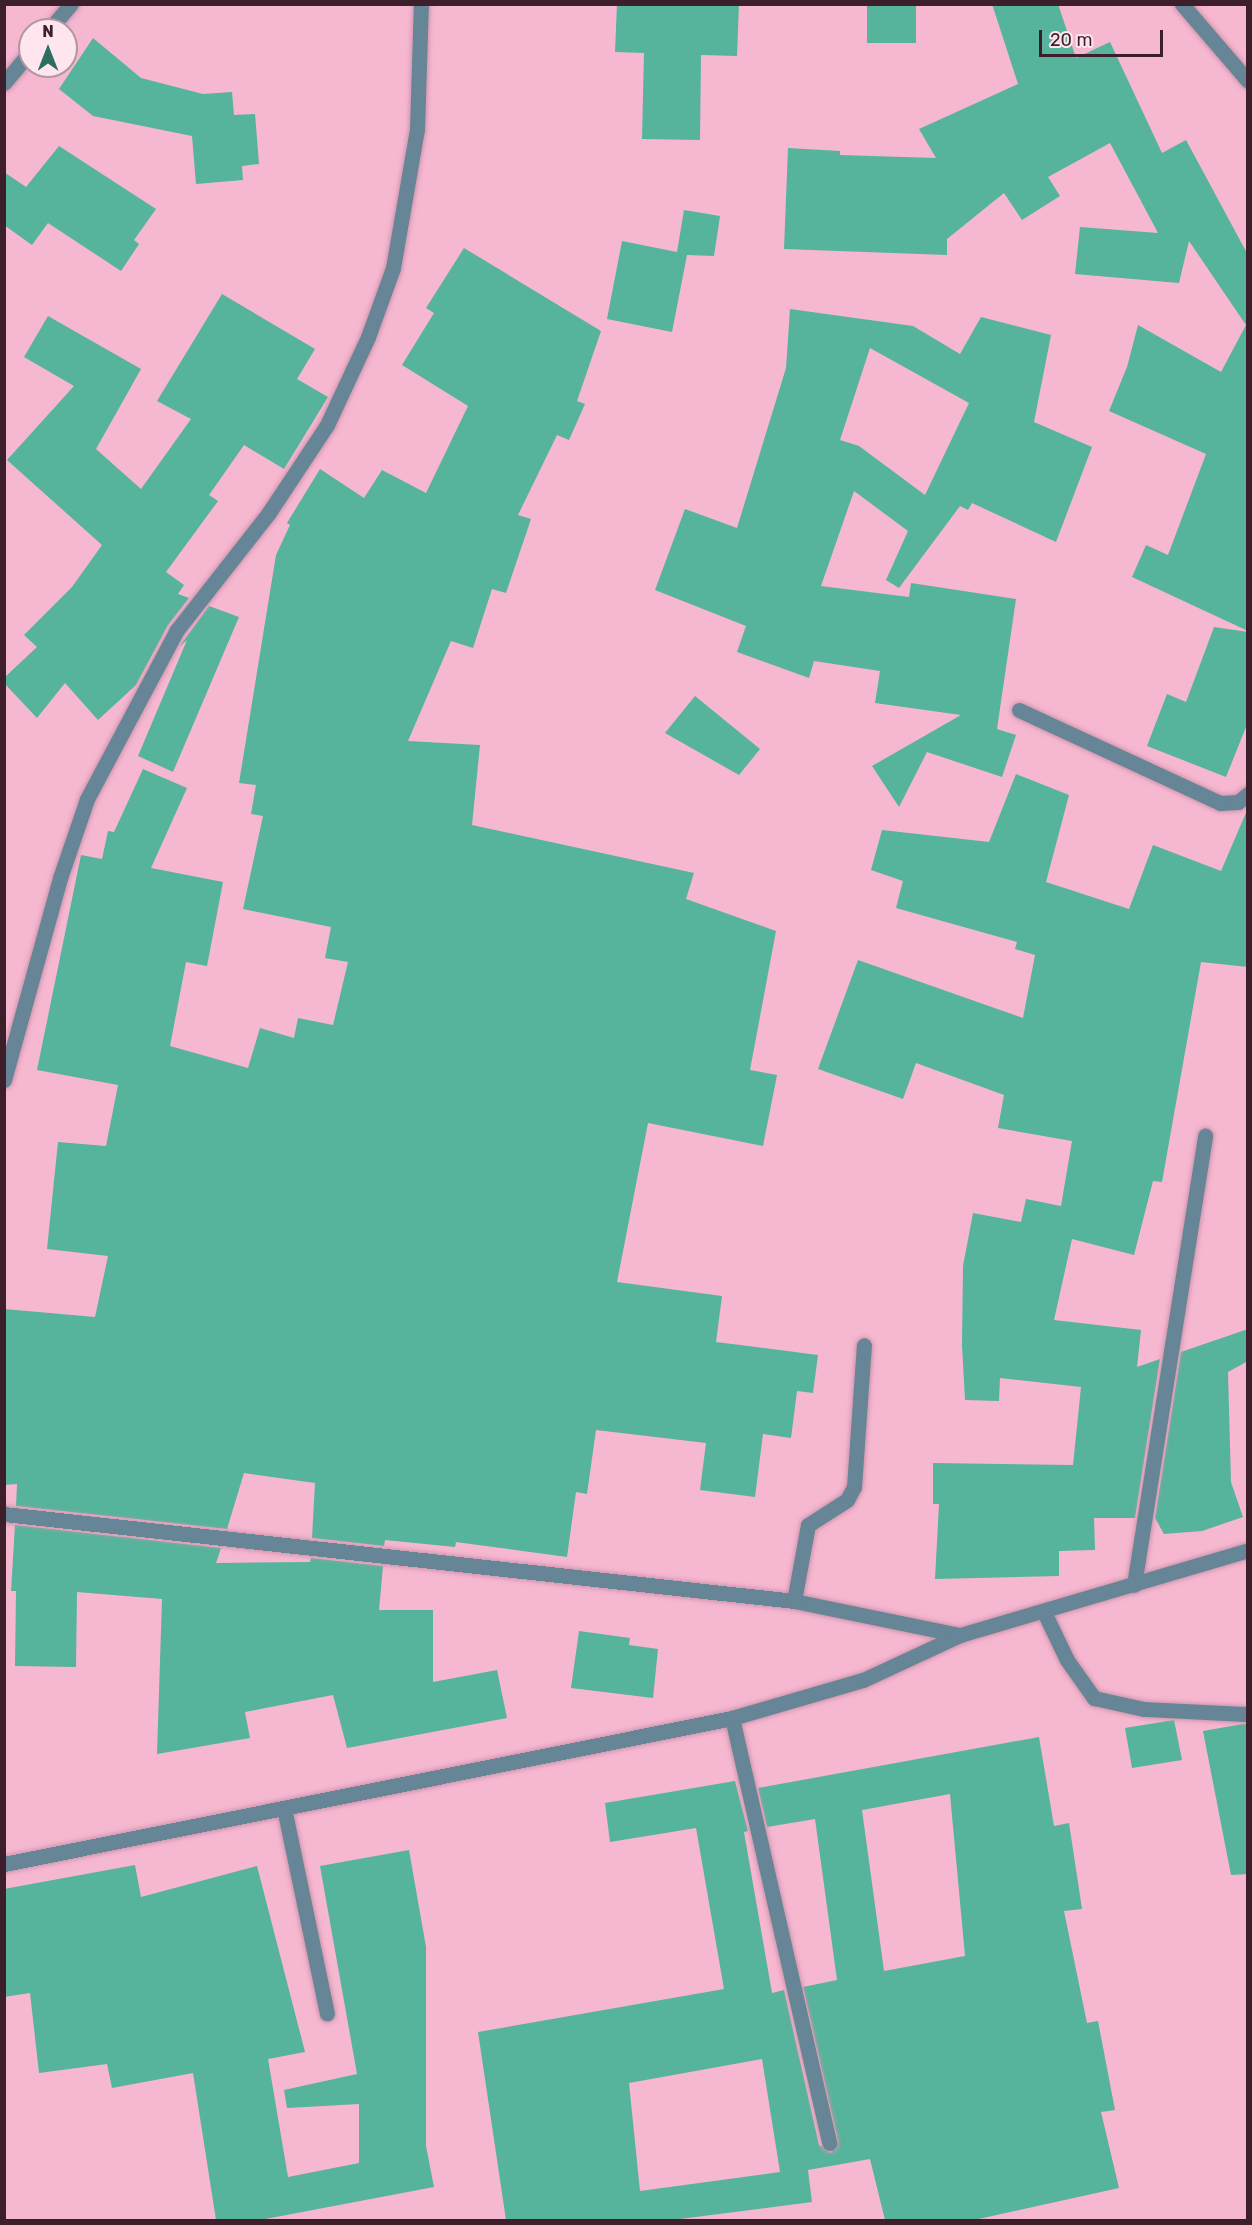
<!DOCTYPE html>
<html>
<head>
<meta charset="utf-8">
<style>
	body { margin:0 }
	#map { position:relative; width:1252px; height:2225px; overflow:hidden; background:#f6b7d0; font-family:Rubik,sans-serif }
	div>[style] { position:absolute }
	.building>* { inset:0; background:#55b49b }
	.roads { filter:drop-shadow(0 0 2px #cd96ac) drop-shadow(0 0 2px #cd96ac) }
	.minor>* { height:15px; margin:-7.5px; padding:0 7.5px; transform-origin:7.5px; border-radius:7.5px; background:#668596 }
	span { translate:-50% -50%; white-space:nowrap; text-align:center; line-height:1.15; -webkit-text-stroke:6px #fee5ee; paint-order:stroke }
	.frame { position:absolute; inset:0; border:6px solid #3c1f2b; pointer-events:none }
	.north { position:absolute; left:18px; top:18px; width:60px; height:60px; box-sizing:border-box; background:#fee5ee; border:2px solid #b096a0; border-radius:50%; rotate:0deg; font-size:16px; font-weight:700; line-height:24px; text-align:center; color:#3c1f2b }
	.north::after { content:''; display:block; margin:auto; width:21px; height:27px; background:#2e6e5e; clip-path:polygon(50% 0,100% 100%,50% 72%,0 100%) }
	.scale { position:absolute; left:1039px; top:30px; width:124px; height:27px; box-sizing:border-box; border:3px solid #3c1f2b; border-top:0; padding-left:8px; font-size:18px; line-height:21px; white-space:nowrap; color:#3c1f2b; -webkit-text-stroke:4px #fee5ee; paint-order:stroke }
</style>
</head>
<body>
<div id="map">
	<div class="building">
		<div style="clip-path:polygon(617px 4px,739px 4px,737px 56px,701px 55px,700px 140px,642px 139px,644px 53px,615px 52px)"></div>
		<div style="clip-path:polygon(867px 4px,916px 4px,916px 43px,867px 43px)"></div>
		<div style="clip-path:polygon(992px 4px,1058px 4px,1076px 58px,1110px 42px,1162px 153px,1186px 140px,1248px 255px,1248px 631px,1132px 577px,1146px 545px,1168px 555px,1206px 454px,1109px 411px,1127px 367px,1138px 325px,1221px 372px,1246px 325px,1189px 241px,1179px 283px,1075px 274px,1080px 227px,1158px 233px,1110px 143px,1048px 177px,1060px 196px,1022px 220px,1004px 193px,947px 239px,947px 255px,784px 249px,788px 148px,840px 151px,840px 155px,936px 158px,919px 129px,1018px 84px)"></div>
		<div style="clip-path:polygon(93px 38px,141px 78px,203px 94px,232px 92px,234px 115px,255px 114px,259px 164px,242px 166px,243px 180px,196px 184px,192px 136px,93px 116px,59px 89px)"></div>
		<div style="clip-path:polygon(59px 146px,156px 209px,134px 240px,139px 244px,121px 271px,48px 223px,32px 245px,4px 225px,4px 172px,26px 187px)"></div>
		<div style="clip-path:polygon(684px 210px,720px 216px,714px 256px,687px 255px,672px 332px,607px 319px,622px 241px,677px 252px)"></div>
		<div style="clip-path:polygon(464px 248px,601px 331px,577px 401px,585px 404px,569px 440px,557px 435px,518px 515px,531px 519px,506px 593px,492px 589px,473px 648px,451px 641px,408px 741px,480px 745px,472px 825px,694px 873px,686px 899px,776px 931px,750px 1070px,777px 1075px,763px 1146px,648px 1123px,617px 1282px,722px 1296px,716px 1342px,818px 1355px,813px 1393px,797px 1391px,791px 1438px,763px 1434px,755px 1497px,700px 1490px,706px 1443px,596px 1430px,587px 1494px,576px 1492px,567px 1557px,456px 1542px,455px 1547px,385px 1540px,384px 1546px,312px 1538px,315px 1483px,244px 1473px,227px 1529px,16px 1506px,17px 1484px,4px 1485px,4px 1309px,95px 1317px,108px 1256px,47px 1249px,58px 1142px,106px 1146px,118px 1085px,37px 1070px,81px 855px,102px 859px,108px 831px,114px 832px,143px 769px,187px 788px,151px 868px,223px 882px,207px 966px,186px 962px,170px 1046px,248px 1068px,260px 1028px,294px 1038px,298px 1018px,333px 1025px,348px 962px,325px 958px,331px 927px,243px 909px,263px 816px,251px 814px,256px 785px,239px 783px,276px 555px,290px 525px,287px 523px,320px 469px,364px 498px,382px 470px,426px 493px,468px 406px,402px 365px,434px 313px,426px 308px)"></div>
		<div style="clip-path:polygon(222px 294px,315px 349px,297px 379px,328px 397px,284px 469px,244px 445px,209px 495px,218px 501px,166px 572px,184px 585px,178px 594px,189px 598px,168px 625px,136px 685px,98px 720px,65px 683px,37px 718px,4px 683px,4px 678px,37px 647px,24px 635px,72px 587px,102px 545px,7px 460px,74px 386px,24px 357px,48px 316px,141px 369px,96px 449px,141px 489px,191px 419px,157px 401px)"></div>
		<div style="clip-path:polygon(evenodd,790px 309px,913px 326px,960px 354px,981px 317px,1051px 335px,1034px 422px,1092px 447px,1056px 542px,972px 503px,968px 510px,960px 506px,899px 588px,886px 580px,908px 531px,854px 491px,821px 586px,909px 597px,911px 583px,1016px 599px,997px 729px,1016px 735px,1002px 777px,927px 752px,899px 807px,872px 766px,961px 715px,875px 703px,880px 671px,814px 661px,809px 678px,737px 652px,746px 626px,655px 590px,685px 509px,737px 528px,786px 368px,790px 309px,870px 348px,969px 403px,925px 495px,859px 446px,840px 440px,870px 348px)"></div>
		<div style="clip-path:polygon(209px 606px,239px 617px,173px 772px,138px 756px,187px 640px,179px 647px)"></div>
		<div style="clip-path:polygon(1214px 627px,1248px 632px,1248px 722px,1226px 777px,1147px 746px,1167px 694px,1186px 702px)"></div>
		<div style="clip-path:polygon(695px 696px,760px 749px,739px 775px,665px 733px)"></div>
		<div style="clip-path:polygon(1016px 774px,1069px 795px,1046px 882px,1129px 909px,1153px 845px,1221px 871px,1248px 808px,1248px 967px,1201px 962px,1162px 1182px,1153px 1181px,1134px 1255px,1072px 1239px,1054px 1320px,1141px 1330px,1137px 1367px,1160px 1359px,1135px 1518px,1094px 1518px,1095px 1550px,1059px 1551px,1059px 1576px,935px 1579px,939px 1504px,933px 1504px,933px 1463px,1073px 1465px,1081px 1387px,1000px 1378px,999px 1401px,965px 1400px,962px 1345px,963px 1266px,973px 1213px,1021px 1222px,1026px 1199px,1061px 1206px,1072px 1141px,998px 1128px,1004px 1095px,916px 1063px,903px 1099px,818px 1069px,858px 960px,1023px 1018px,1035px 955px,1015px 949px,1017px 942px,896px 908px,903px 881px,871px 870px,882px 830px,989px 842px)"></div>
		<div style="clip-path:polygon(1248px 1329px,1248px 1361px,1228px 1372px,1231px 1482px,1243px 1517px,1202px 1531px,1164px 1534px,1155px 1518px,1181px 1352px)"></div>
		<div style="clip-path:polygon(15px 1525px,221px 1548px,216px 1563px,310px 1562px,311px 1558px,383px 1566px,379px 1610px,433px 1610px,433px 1682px,497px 1670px,507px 1718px,347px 1748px,333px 1695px,245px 1712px,250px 1738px,157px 1754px,162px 1599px,77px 1592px,76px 1667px,15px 1666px,16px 1591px,11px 1591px)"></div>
		<div style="clip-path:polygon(579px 1631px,630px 1638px,629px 1645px,658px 1649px,653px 1698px,571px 1688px)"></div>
		<div style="clip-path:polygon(1174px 1720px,1182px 1760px,1132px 1768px,1125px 1728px)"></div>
		<div style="clip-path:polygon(1243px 1724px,1248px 1724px,1248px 1874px,1231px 1875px,1203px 1731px)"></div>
		<div style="clip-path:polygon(evenodd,1039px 1737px,1054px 1826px,1069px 1823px,1082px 1909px,1064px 1911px,1087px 2023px,1098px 2021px,1115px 2110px,1101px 2112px,1119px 2188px,974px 2220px,885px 2220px,870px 2159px,808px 2170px,812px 2202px,672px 2220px,506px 2220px,478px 2032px,724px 1989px,696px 1828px,610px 1842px,605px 1803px,735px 1781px,748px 1831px,744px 1832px,772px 1993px,784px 1990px,819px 2145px,831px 2153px,838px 2141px,803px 1987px,837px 1980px,815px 1819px,767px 1827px,758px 1788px,1039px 1737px,950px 1794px,965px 1956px,884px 1971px,862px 1810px,950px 1794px,1039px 1737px,762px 2059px,780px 2172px,640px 2191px,629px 2083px,762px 2059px)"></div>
		<div style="clip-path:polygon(409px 1850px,426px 1947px,426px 2146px,434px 2187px,260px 2220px,216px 2220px,193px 2073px,112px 2088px,107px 2064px,39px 2073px,30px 1993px,4px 1997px,4px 1889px,135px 1865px,141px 1897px,257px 1866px,305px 2052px,268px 2059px,288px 2177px,359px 2163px,359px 2104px,287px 2108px,284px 2090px,357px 2074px,320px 1866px)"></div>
	</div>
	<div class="roads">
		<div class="minor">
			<div style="left:1182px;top:4px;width:101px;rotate:49.4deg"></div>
			<div style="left:49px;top:30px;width:34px;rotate:-50deg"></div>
			<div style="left:4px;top:83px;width:40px;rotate:-50deg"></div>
			<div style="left:1019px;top:710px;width:221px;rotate:24.8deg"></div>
			<div style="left:1220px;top:803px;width:18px;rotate:-3deg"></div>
			<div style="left:1238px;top:802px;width:13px;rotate:-39deg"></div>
			<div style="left:4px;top:1080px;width:210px;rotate:-74.5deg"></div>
			<div style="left:60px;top:878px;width:83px;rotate:-71.1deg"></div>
			<div style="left:87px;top:799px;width:191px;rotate:-62deg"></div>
			<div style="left:177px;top:630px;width:147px;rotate:-51.9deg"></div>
			<div style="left:268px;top:514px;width:107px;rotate:-56.5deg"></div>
			<div style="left:327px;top:425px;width:97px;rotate:-65deg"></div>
			<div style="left:368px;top:337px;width:73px;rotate:-70.1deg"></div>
			<div style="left:393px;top:268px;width:141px;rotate:-80.2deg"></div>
			<div style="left:417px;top:129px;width:125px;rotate:-88.2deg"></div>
			<div style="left:4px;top:1514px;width:795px;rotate:6.28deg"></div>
			<div style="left:794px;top:1601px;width:169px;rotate:11.6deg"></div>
			<div style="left:1134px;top:1585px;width:455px;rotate:-81deg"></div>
			<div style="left:794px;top:1601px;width:77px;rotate:-79.6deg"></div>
			<div style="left:808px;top:1525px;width:46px;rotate:-32.7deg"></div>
			<div style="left:847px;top:1500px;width:15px;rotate:-62deg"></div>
			<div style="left:854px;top:1487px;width:142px;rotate:-86deg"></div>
			<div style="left:1044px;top:1612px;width:53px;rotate:64.4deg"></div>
			<div style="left:1067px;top:1660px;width:47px;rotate:54.6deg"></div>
			<div style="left:1094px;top:1698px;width:51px;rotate:12.4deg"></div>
			<div style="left:1144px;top:1709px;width:104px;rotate:2.8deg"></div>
			<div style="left:732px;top:1718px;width:436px;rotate:77.1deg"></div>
			<div style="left:284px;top:1808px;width:210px;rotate:78.2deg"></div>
			<div style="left:4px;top:1864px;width:742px;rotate:-11.34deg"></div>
			<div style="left:732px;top:1718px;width:136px;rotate:-16.2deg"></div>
			<div style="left:863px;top:1680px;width:107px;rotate:-24.9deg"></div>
			<div style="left:960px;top:1635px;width:300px;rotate:-16.4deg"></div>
		</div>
	</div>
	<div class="frame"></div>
	<div class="north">N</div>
	<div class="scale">20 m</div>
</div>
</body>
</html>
